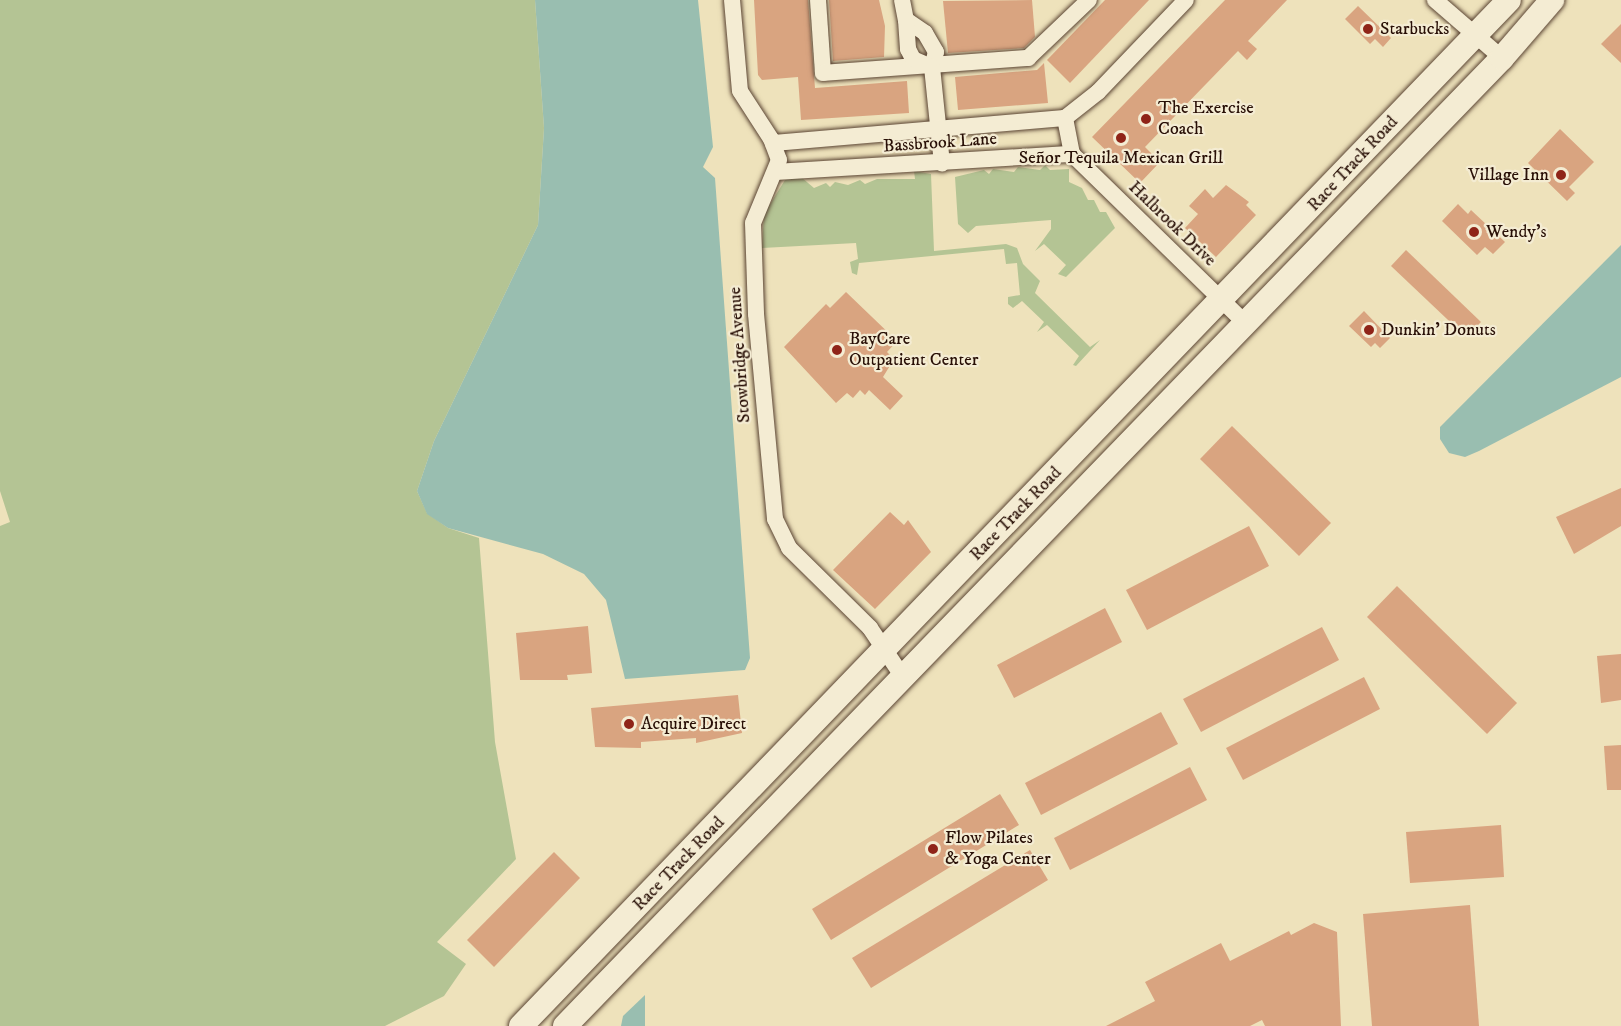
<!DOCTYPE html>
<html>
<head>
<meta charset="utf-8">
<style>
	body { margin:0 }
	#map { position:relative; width:1621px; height:1026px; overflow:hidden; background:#eee2bb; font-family:"IM FELL DW Pica",serif }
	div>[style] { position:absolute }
	.green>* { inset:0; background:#b4c494 }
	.water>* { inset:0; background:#99beb0 }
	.building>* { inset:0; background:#d9a480 }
	.roads { filter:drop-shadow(0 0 2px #5a4433) drop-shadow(0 0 2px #5a4433) }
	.street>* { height:16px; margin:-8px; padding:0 8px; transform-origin:8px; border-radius:8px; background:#f4ecd3 }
	.secondary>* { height:24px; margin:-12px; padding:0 12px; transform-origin:12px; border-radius:12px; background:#f4ecd3 }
	.dots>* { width:16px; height:16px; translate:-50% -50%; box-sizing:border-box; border:3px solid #f4ecd3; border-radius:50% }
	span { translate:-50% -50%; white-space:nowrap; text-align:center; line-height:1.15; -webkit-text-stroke:4.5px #f4ecd3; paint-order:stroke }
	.poi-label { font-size:18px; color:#280f06 }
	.left { translate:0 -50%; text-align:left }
	.right { translate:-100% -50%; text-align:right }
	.street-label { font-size:18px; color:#280f06 }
</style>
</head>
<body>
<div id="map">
	<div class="green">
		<div style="clip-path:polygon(0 0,535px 0,544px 128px,538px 225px,434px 441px,417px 491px,427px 513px,448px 528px,479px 538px,495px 742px,516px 859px,437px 942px,466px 964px,444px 996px,385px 1026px,0 1026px,0 526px,10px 522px,0 491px)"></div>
		<div style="clip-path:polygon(1045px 165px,1050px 170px,1069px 169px,1069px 182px,1082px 188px,1088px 200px,1094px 200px,1100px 212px,1106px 212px,1115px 228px,1066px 277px,1058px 274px,1066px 265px,1044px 244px,1035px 251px,1051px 229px,1051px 220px,976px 226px,968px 233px,958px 224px,955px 177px,984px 170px,989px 174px,993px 169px,1014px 172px,1018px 167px,1040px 170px)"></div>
		<div style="clip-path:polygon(914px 171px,931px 174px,934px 251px,1006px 244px,1017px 248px,1023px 264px,1040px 281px,1035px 293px,1090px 347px,1100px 340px,1076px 366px,1073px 365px,1079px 356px,1047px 325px,1037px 332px,1044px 322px,1022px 301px,1013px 308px,1008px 304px,1008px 297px,1020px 295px,1017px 263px,1006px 264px,1004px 249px,859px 263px,857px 275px,852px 273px,850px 262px,858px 259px,856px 243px,762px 248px,764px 214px,785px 180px,801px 177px,814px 188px,826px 183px,830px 187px,835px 182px,848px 185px,860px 180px,865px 184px,877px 179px,915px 179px)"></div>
	</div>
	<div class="water">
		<div style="clip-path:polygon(535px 0,698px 0,713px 147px,703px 167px,715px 178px,750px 658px,745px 670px,625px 679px,606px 600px,584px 574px,543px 554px,448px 528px,427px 514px,417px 491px,434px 441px,538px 225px,544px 128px)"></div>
		<div style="clip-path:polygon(1621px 245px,1621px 377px,1479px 451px,1465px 457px,1449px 453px,1440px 439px,1440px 427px)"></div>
		<div style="clip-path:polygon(645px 995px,645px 1026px,621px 1026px,623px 1016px)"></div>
	</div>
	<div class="building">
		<div style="clip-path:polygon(754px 0,808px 0,815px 88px,907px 81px,909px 113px,801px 120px,798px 77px,762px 80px,758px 75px)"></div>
		<div style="clip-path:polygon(829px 0,879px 0,885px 26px,884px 57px,833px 61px)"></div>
		<div style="clip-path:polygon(1032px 0,1035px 37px,1024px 48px,948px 53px,943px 1px)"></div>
		<div style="clip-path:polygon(1105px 0,1149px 0,1070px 83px,1047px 60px)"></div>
		<div style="clip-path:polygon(1225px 0,1287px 0,1248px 41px,1257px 49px,1247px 60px,1238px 51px,1145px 147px,1160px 162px,1140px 183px,1092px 137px)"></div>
		<div style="clip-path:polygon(1358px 6px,1391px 38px,1383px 47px,1375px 39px,1370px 44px,1345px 19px)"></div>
		<div style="clip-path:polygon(1621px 24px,1621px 63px,1601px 44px)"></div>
		<div style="clip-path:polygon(1044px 63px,1048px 103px,958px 110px,955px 77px,1037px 70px)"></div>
		<div style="clip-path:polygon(1560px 129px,1594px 162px,1569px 187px,1575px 193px,1567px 201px,1528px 163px)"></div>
		<div style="clip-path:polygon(1226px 185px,1249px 202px,1246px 205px,1256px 215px,1216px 257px,1185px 228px,1198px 214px,1189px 206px,1205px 189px,1213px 198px)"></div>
		<div style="clip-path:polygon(1458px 204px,1468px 214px,1471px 210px,1505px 242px,1493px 254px,1485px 247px,1477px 255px,1442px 221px)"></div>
		<div style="clip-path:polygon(1406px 250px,1481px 322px,1466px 337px,1391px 266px)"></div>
		<div style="clip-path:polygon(846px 292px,897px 341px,887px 352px,894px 359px,883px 377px,903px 396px,890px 410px,869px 390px,865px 395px,860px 390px,853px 398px,847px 393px,836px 403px,784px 347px,826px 304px,830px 308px)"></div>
		<div style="clip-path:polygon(1364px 311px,1390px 338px,1380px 348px,1375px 343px,1371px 347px,1349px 326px)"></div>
		<div style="clip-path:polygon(1232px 426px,1331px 523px,1299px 556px,1200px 459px)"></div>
		<div style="clip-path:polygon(1621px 488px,1621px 526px,1574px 554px,1556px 517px)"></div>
		<div style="clip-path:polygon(890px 512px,904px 525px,908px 520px,931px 552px,875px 609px,833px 570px)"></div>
		<div style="clip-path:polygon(1249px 526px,1269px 566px,1147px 630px,1126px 590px)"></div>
		<div style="clip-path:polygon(1397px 586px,1517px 703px,1487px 734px,1367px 617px)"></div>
		<div style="clip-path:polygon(1105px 608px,1122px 642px,1014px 698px,997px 665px)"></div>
		<div style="clip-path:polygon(588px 626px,592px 673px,567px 675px,568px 680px,520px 680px,516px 633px)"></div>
		<div style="clip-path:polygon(1322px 627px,1339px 660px,1201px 732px,1183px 699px)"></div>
		<div style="clip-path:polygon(1621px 654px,1621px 700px,1601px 703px,1597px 656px)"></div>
		<div style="clip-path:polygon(1364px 677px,1380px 709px,1243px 780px,1226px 748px)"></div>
		<div style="clip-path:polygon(738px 695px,742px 733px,696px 743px,696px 738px,641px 742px,641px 748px,595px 747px,591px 708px)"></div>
		<div style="clip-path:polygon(1161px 712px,1178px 744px,1041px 815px,1025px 783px)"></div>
		<div style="clip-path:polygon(1621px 745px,1621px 790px,1607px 790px,1604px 746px)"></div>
		<div style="clip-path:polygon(1190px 767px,1207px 800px,1070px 870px,1054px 838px)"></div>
		<div style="clip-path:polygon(1000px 794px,1019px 825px,831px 940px,812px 909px)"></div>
		<div style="clip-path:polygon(1501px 825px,1504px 877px,1410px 883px,1406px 832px)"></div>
		<div style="clip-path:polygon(1030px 850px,1048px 880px,871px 988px,852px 958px)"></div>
		<div style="clip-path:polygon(554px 852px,580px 878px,494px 967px,467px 940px)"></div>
		<div style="clip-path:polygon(1470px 905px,1479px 1026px,1372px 1026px,1363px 914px)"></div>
		<div style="clip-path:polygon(1314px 923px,1337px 932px,1341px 1026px,1265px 1026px,1262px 1020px,1250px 1026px,1106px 1026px,1155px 1001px,1145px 982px,1221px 943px,1230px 961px,1289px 931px,1291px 935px)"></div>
	</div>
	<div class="roads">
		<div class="street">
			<div style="left:732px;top:0;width:91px;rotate:85deg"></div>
			<div style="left:740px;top:91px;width:57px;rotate:57.1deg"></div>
			<div style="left:771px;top:139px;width:22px;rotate:69deg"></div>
			<div style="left:779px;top:160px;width:68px;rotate:112.4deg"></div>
			<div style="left:753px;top:223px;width:91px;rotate:88.1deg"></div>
			<div style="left:756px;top:314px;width:206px;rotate:84.7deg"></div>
			<div style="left:775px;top:519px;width:32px;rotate:64deg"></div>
			<div style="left:789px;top:548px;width:114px;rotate:44.6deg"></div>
			<div style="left:870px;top:628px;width:59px;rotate:56deg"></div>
			<div style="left:818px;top:0;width:73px;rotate:86.1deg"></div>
			<div style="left:823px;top:73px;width:206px;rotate:-4.2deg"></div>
			<div style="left:1028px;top:58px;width:84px;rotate:-43.6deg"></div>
			<div style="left:902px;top:0;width:20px;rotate:79deg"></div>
			<div style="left:906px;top:20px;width:23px;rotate:34deg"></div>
			<div style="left:925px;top:33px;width:22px;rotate:60deg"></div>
			<div style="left:936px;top:52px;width:16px;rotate:105deg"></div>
			<div style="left:932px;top:67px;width:97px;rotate:84.1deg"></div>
			<div style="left:1435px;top:0;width:89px;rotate:40.9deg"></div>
			<div style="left:906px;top:20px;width:29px;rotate:86deg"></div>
			<div style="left:908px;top:49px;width:11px;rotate:63deg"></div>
			<div style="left:913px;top:59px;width:17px;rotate:24deg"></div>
			<div style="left:773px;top:143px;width:293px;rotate:-4.9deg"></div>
			<div style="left:1072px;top:154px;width:242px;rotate:44.3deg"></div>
			<div style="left:1072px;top:154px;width:37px;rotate:-101deg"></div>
			<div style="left:1065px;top:118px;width:42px;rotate:-38.2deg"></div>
			<div style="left:1098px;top:92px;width:127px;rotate:-46.3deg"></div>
			<div style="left:775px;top:172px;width:298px;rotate:-3.5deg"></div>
		</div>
		<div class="secondary">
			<div style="left:521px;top:1026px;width:1424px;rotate:-46.08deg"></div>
			<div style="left:565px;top:1026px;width:1347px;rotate:-45.93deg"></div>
			<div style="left:1502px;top:58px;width:77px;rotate:-49.2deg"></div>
		</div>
	</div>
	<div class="dots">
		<div style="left:1368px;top:29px;background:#8f2418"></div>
		<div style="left:1146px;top:119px;background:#8f2418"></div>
		<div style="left:1121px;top:138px;background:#8f2418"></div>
		<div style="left:1561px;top:175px;background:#8f2418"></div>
		<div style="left:1474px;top:232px;background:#8f2418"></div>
		<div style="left:1369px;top:330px;background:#8f2418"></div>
		<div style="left:837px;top:350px;background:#8f2418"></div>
		<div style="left:629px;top:724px;background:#8f2418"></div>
		<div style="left:933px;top:849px;background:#8f2418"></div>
	</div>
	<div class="poi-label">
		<span class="left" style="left:1380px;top:29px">Starbucks</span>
		<span class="left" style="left:1158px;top:119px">The Exercise<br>Coach</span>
		<span style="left:1121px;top:158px">Señor Tequila Mexican Grill</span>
		<span class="right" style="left:1549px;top:175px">Village Inn</span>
		<span class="left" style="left:1486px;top:232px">Wendy's</span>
		<span class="left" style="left:1381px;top:330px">Dunkin' Donuts</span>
		<span class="left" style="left:849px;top:350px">BayCare<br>Outpatient Center</span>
		<span class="left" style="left:641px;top:724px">Acquire Direct</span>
		<span class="left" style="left:945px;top:849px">Flow Pilates<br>&amp; Yoga Center</span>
	</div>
	<div class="street-label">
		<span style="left:940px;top:143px;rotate:-4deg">Bassbrook Lane</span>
		<span style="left:1353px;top:164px;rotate:-47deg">Race Track Road</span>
		<span style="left:1172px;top:224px;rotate:44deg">Halbrook Drive</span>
		<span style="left:740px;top:355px;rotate:-94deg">Stowbridge Avenue</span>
		<span style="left:1016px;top:514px;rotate:-46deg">Race Track Road</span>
		<span style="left:679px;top:864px;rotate:-46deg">Race Track Road</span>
	</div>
</div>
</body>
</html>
